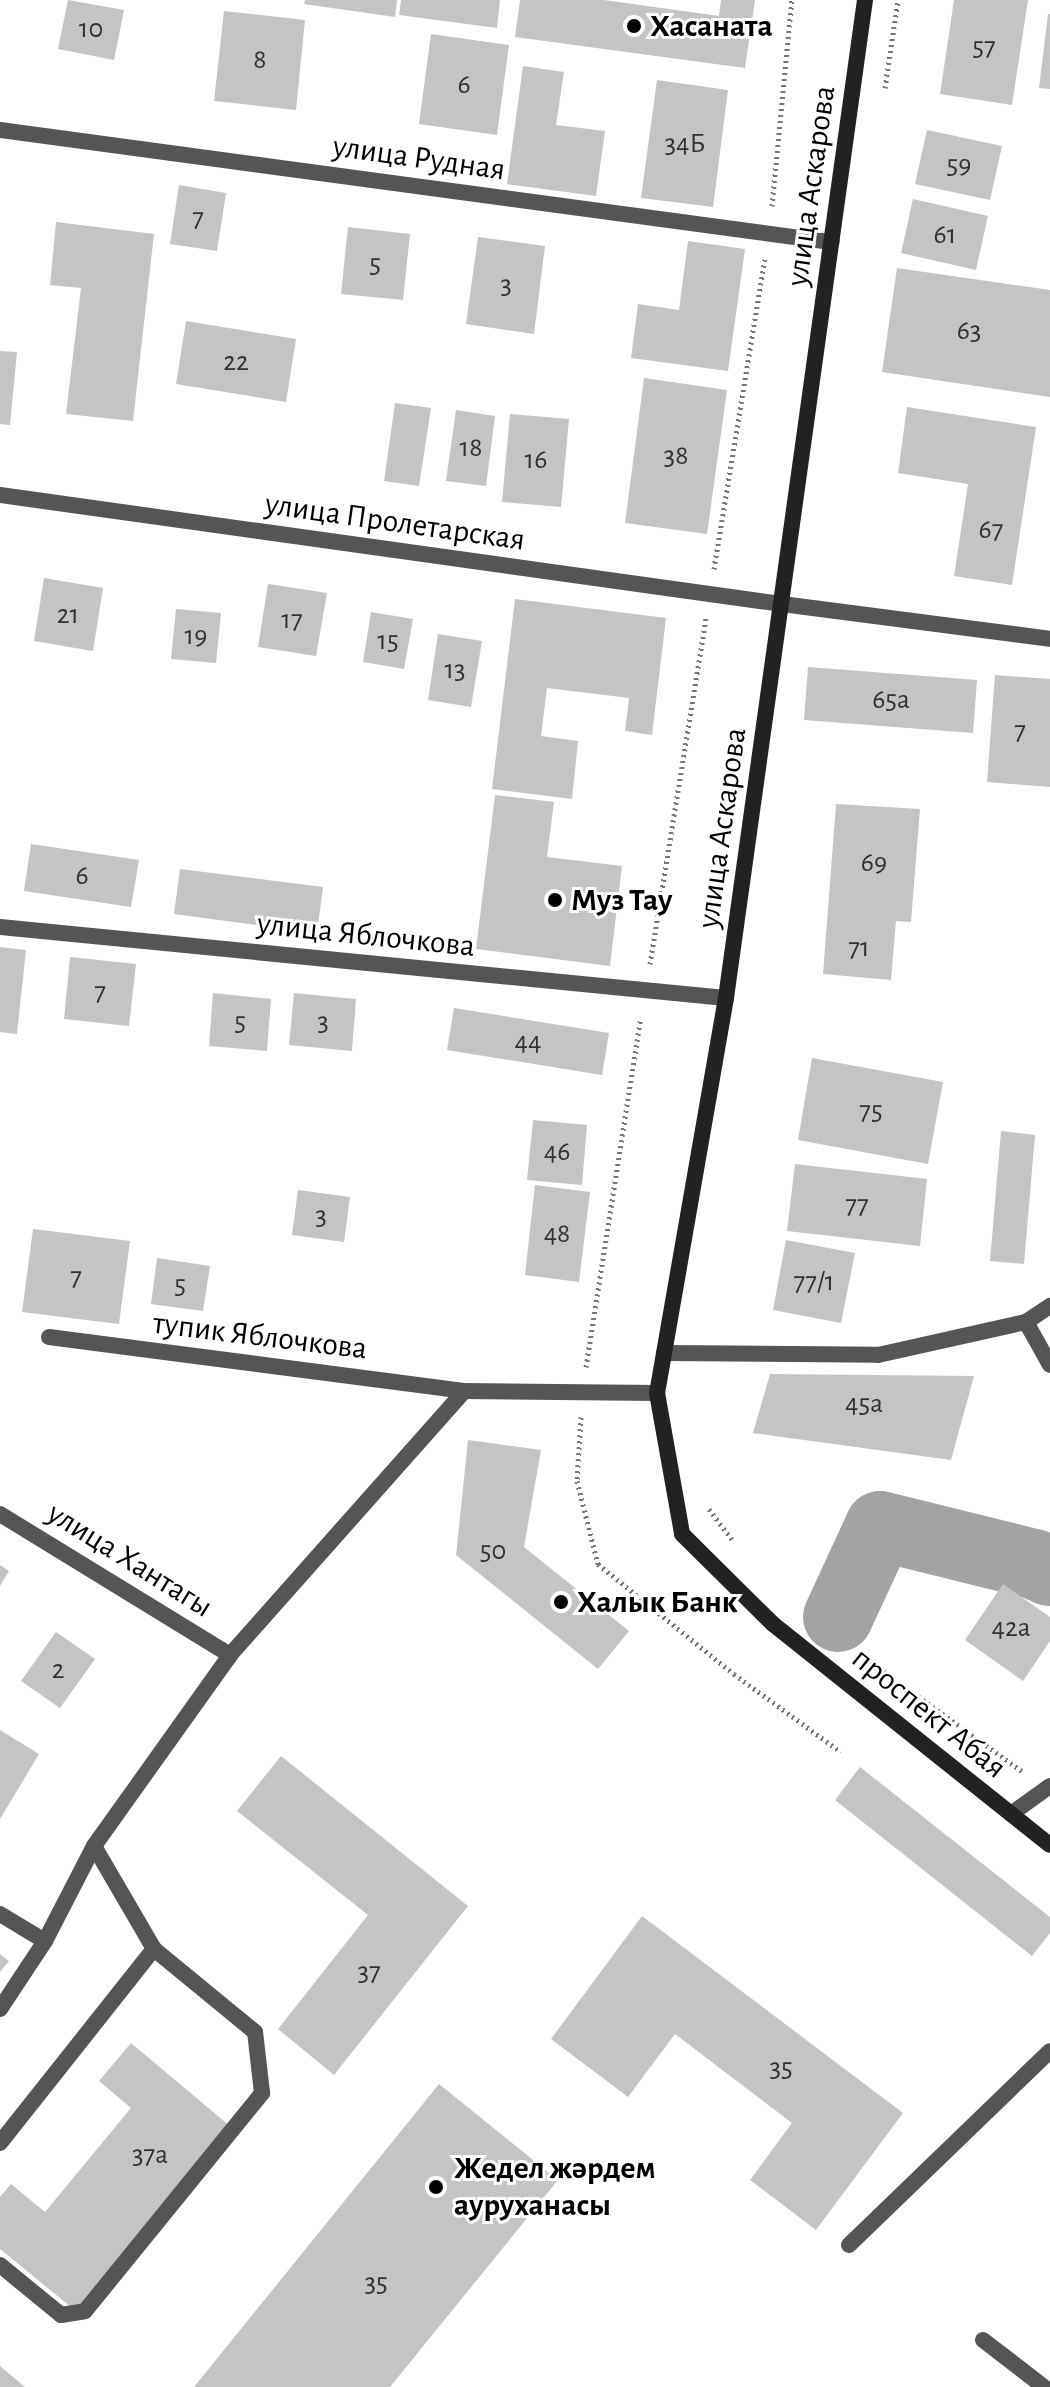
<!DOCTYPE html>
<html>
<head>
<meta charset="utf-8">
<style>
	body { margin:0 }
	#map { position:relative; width:1050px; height:2387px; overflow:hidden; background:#fff; font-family:"Alegreya Sans",sans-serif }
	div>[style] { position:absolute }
	.river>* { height:70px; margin:-35px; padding:0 35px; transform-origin:35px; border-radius:35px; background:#a3a3a3 }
	.building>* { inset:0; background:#c4c4c4 }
	.path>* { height:5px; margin-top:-2.5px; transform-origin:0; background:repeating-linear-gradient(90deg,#777 0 2px,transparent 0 6px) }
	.lane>* { height:16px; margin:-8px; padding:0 8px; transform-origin:8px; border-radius:8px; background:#555 }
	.street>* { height:16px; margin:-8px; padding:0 8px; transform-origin:8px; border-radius:8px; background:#555 }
	.secondary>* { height:16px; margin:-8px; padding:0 8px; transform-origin:8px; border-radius:8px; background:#222 }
	.dots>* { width:22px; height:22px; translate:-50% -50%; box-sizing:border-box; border:4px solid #fff; border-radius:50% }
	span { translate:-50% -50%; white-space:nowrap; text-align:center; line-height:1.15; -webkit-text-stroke:6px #fff; paint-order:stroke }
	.number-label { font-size:28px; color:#313131 }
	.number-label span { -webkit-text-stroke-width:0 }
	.poi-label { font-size:32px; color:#000; font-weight:700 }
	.left { translate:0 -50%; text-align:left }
	.street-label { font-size:32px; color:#000 }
</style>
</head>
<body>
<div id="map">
	<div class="river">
		<div style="left:838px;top:1617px;width:100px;rotate:-65.2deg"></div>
		<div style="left:880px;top:1526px;width:159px;rotate:13.9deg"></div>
		<div style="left:1034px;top:1564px;width:17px;rotate:24deg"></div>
	</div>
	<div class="building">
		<div style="clip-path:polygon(68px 0,124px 10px,114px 60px,58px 49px)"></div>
		<div style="clip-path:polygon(305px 0,397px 0,395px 17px,304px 4px)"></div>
		<div style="clip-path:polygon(401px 0,500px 0,497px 28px,399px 15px)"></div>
		<div style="clip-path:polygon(520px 0,604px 0,719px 16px,721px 0,755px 0,745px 68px,515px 37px)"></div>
		<div style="clip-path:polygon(954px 0,1028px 0,1012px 105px,940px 94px)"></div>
		<div style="clip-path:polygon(224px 11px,305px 20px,296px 110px,214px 101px)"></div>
		<div style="clip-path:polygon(1048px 14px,1050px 14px,1050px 89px,1039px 88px)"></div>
		<div style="clip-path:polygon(431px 34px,509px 45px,497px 135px,419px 124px)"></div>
		<div style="clip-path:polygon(523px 66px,564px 72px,556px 125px,605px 131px,596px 196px,507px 184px)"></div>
		<div style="clip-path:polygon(657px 80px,728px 90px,713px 207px,641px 198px)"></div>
		<div style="clip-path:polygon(927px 130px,1002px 146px,990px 200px,915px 184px)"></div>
		<div style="clip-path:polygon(179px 185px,226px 193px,217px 251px,170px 244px)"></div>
		<div style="clip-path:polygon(913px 199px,988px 216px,976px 270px,901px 253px)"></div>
		<div style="clip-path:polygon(56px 222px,154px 234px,133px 421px,66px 414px,81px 288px,50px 285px)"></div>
		<div style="clip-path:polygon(348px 227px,410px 234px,403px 300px,341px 294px)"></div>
		<div style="clip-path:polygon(478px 237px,545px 246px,534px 334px,466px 324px)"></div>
		<div style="clip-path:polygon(688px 241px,745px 249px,728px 371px,631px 358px,638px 304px,679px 310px)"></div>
		<div style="clip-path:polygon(897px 268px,1050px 290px,1050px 397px,882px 372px)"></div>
		<div style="clip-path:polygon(186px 321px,296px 339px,286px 402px,176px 384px)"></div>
		<div style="clip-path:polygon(0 351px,17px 352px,10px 425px,0 424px)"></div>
		<div style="clip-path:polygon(644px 378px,727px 390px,707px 534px,625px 523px)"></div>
		<div style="clip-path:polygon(395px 403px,431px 408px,419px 486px,384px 481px)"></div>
		<div style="clip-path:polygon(907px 407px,1036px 427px,1012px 585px,954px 576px,968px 484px,898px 473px)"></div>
		<div style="clip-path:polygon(456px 410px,495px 416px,486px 486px,446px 481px)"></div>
		<div style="clip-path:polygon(510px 414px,569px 419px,561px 507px,502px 502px)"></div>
		<div style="clip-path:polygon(44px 578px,103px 588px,93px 651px,34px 641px)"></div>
		<div style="clip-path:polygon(268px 584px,327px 593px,316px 656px,258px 647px)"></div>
		<div style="clip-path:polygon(515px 599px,666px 618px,652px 735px,625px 731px,629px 698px,547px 688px,541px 736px,578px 741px,572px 799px,492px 789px)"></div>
		<div style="clip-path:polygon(176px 609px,221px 613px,216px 663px,171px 659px)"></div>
		<div style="clip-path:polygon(371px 612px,413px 619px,404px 669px,363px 662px)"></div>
		<div style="clip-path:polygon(438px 634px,482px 641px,471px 707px,428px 700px)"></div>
		<div style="clip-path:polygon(808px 667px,977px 680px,973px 733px,804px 720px)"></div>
		<div style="clip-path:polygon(995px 675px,1050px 679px,1050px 787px,987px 782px)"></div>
		<div style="clip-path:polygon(495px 795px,554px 802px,547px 857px,622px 866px,610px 966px,476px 949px)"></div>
		<div style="clip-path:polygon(836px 804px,920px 809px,911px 922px,896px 921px,891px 980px,823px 974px)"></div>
		<div style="clip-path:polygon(31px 844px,139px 860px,131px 907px,24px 891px)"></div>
		<div style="clip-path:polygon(180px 869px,323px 887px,317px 933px,174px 914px)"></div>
		<div style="clip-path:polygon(0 947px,26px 950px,17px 1034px,0 1032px)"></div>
		<div style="clip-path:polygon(70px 957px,136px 964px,129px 1026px,64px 1019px)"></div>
		<div style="clip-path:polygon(213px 993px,271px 999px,267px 1051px,209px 1046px)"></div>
		<div style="clip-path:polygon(294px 993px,356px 999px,352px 1051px,289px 1045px)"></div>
		<div style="clip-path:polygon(454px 1008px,609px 1033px,602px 1075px,447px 1050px)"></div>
		<div style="clip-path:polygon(812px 1058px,943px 1082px,928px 1164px,798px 1140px)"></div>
		<div style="clip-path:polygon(533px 1120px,587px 1125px,582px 1185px,527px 1180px)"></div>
		<div style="clip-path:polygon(1001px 1131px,1035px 1135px,1024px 1264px,990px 1261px)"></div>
		<div style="clip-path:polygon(795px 1164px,927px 1179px,920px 1246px,787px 1231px)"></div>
		<div style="clip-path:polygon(535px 1185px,590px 1192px,579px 1282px,525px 1275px)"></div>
		<div style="clip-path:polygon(298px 1190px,350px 1197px,344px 1242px,292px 1235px)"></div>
		<div style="clip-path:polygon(33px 1229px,130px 1241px,119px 1324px,22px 1312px)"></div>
		<div style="clip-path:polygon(786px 1240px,855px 1253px,841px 1323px,773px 1310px)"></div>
		<div style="clip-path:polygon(157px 1258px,210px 1266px,203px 1311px,151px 1304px)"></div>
		<div style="clip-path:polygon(770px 1374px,974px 1376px,951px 1460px,753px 1433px)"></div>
		<div style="clip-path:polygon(468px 1440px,541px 1450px,524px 1547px,629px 1631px,598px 1669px,456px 1555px)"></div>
		<div style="clip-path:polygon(0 1565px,9px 1571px,0 1586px)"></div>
		<div style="clip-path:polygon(1003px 1584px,1050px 1617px,1050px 1641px,1023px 1681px,965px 1640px)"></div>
		<div style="clip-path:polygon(56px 1632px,95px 1659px,60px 1708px,21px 1681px)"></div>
		<div style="clip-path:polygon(0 1730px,39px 1754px,0 1819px)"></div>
		<div style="clip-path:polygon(281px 1756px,468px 1906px,334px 2075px,278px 2029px,368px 1915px,237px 1811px)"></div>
		<div style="clip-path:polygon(860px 1767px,1050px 1917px,1050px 1933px,1032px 1956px,835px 1800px)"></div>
		<div style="clip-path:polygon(642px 1916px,903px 2113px,816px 2230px,750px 2180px,792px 2123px,675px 2034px,628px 2097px,551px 2039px)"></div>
		<div style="clip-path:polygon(0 1954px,9px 1961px,0 1972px)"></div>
		<div style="clip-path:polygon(131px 2043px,231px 2127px,77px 2312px,0 2249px,0 2197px,11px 2184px,45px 2212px,131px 2108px,99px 2081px)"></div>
		<div style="clip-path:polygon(439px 2084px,558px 2180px,390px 2387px,194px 2387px)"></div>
		<div style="clip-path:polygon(0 2366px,25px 2387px,0 2387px)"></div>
	</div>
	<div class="path">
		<div style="left:885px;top:88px;width:89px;rotate:-81.6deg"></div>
		<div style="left:772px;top:206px;width:207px;rotate:-84.5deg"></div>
		<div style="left:714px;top:569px;width:314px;rotate:-80.7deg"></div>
		<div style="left:650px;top:964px;width:350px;rotate:-80.8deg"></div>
		<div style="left:586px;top:1367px;width:354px;rotate:-81.1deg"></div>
		<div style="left:581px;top:1417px;width:64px;rotate:93.6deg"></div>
		<div style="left:577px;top:1481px;width:86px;rotate:75.8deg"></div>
		<div style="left:598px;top:1564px;width:175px;rotate:39deg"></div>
		<div style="left:734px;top:1674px;width:132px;rotate:36.1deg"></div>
		<div style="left:709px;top:1509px;width:41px;rotate:52.9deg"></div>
		<div style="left:879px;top:1668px;width:178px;rotate:35.8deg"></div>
	</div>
	<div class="lane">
		<div style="left:782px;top:604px;width:270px;rotate:7.4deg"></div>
		<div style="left:1026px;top:1322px;width:49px;rotate:60.8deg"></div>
		<div style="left:664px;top:1353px;width:214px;rotate:0.5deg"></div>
		<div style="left:878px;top:1355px;width:152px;rotate:-12.6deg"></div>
		<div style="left:1026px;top:1322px;width:29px;rotate:-34deg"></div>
		<div style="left:1011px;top:1814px;width:48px;rotate:-35.7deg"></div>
		<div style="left:0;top:2143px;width:248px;rotate:-51.6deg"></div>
		<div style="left:849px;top:2245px;width:279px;rotate:-44deg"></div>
		<div style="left:0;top:2265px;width:79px;rotate:39.3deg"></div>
		<div style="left:61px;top:2315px;width:24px;rotate:-9deg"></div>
		<div style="left:85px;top:2311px;width:281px;rotate:-50.9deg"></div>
		<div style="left:262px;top:2093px;width:61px;rotate:-96.5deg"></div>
		<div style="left:255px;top:2032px;width:131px;rotate:-140.6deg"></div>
		<div style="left:154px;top:1949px;width:119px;rotate:-120.2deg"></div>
		<div style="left:983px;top:2340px;width:77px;rotate:37.6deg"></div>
	</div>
	<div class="street">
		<div style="left:0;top:130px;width:839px;rotate:7.68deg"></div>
		<div style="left:0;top:495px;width:790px;rotate:7.94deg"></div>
		<div style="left:0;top:927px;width:729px;rotate:5.59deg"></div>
		<div style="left:49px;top:1337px;width:418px;rotate:7.4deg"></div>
		<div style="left:0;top:1514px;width:270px;rotate:31.5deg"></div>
		<div style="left:0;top:1914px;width:52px;rotate:31deg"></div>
		<div style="left:0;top:2009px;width:82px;rotate:-56.5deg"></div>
		<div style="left:45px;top:1941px;width:107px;rotate:-62.7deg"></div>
		<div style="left:94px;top:1846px;width:234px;rotate:-54.5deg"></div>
		<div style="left:230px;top:1655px;width:353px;rotate:-48.4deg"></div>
		<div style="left:464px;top:1391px;width:193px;rotate:0.6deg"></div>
	</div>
	<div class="secondary">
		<div style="left:865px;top:0;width:1008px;rotate:97.93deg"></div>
		<div style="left:726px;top:998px;width:401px;rotate:99.9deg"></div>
		<div style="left:657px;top:1393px;width:143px;rotate:79.9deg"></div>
		<div style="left:682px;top:1534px;width:128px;rotate:44.7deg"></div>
		<div style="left:773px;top:1624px;width:354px;rotate:38.6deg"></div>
	</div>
	<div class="dots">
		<div style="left:634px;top:26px;background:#000"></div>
		<div style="left:555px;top:900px;background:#000"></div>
		<div style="left:561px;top:1602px;background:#000"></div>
		<div style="left:436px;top:2187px;background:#000"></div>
	</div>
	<div class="number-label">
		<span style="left:91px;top:29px">10</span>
		<span style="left:984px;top:47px">57</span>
		<span style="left:260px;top:60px">8</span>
		<span style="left:464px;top:85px">6</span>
		<span style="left:685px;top:144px">34Б</span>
		<span style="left:959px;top:165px">59</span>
		<span style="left:198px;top:218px">7</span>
		<span style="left:945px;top:235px">61</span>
		<span style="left:375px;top:264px">5</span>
		<span style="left:506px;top:285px">3</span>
		<span style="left:969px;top:331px">63</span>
		<span style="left:236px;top:362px">22</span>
		<span style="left:471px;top:448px">18</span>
		<span style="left:676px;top:456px">38</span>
		<span style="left:536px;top:460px">16</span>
		<span style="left:991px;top:530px">67</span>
		<span style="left:68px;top:615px">21</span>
		<span style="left:292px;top:620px">17</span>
		<span style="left:196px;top:636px">19</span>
		<span style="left:388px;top:641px">15</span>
		<span style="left:455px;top:670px">13</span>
		<span style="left:891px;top:700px">65а</span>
		<span style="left:1020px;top:731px">7</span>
		<span style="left:874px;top:863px">69</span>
		<span style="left:82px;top:876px">6</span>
		<span style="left:859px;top:948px">71</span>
		<span style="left:100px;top:992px">7</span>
		<span style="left:240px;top:1022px">5</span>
		<span style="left:323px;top:1022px">3</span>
		<span style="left:528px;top:1042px">44</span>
		<span style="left:871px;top:1111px">75</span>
		<span style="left:557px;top:1152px">46</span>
		<span style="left:857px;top:1205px">77</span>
		<span style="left:321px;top:1216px">3</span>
		<span style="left:557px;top:1234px">48</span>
		<span style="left:76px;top:1277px">7</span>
		<span style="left:814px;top:1282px">77/1</span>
		<span style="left:180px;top:1285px">5</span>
		<span style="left:864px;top:1404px">45а</span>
		<span style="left:493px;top:1551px">50</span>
		<span style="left:1011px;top:1628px">42а</span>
		<span style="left:58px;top:1670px">2</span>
		<span style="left:369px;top:1972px">37</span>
		<span style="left:781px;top:2068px">35</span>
		<span style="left:150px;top:2155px">37а</span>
		<span style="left:376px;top:2283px">35</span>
	</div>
	<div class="poi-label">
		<span class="left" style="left:650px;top:26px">Хасаната</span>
		<span class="left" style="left:571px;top:900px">Муз Тау</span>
		<span class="left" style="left:577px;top:1602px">Халык Банк</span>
		<span class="left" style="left:454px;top:2187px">Жедел жәрдем<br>ауруханасы</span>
	</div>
	<div class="street-label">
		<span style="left:419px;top:158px;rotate:8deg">улица Рудная</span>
		<span style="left:811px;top:186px;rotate:-82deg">улица Аскарова</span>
		<span style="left:395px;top:522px;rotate:8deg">улица Пролетарская</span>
		<span style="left:722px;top:828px;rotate:-82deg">улица Аскарова</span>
		<span style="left:366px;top:935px;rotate:6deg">улица Яблочкова</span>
		<span style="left:260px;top:1336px;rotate:7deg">тупик Яблочкова</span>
		<span style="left:130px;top:1560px;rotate:32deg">улица Хантагы</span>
		<span style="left:929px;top:1713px;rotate:39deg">проспект Абая</span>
	</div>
</div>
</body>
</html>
